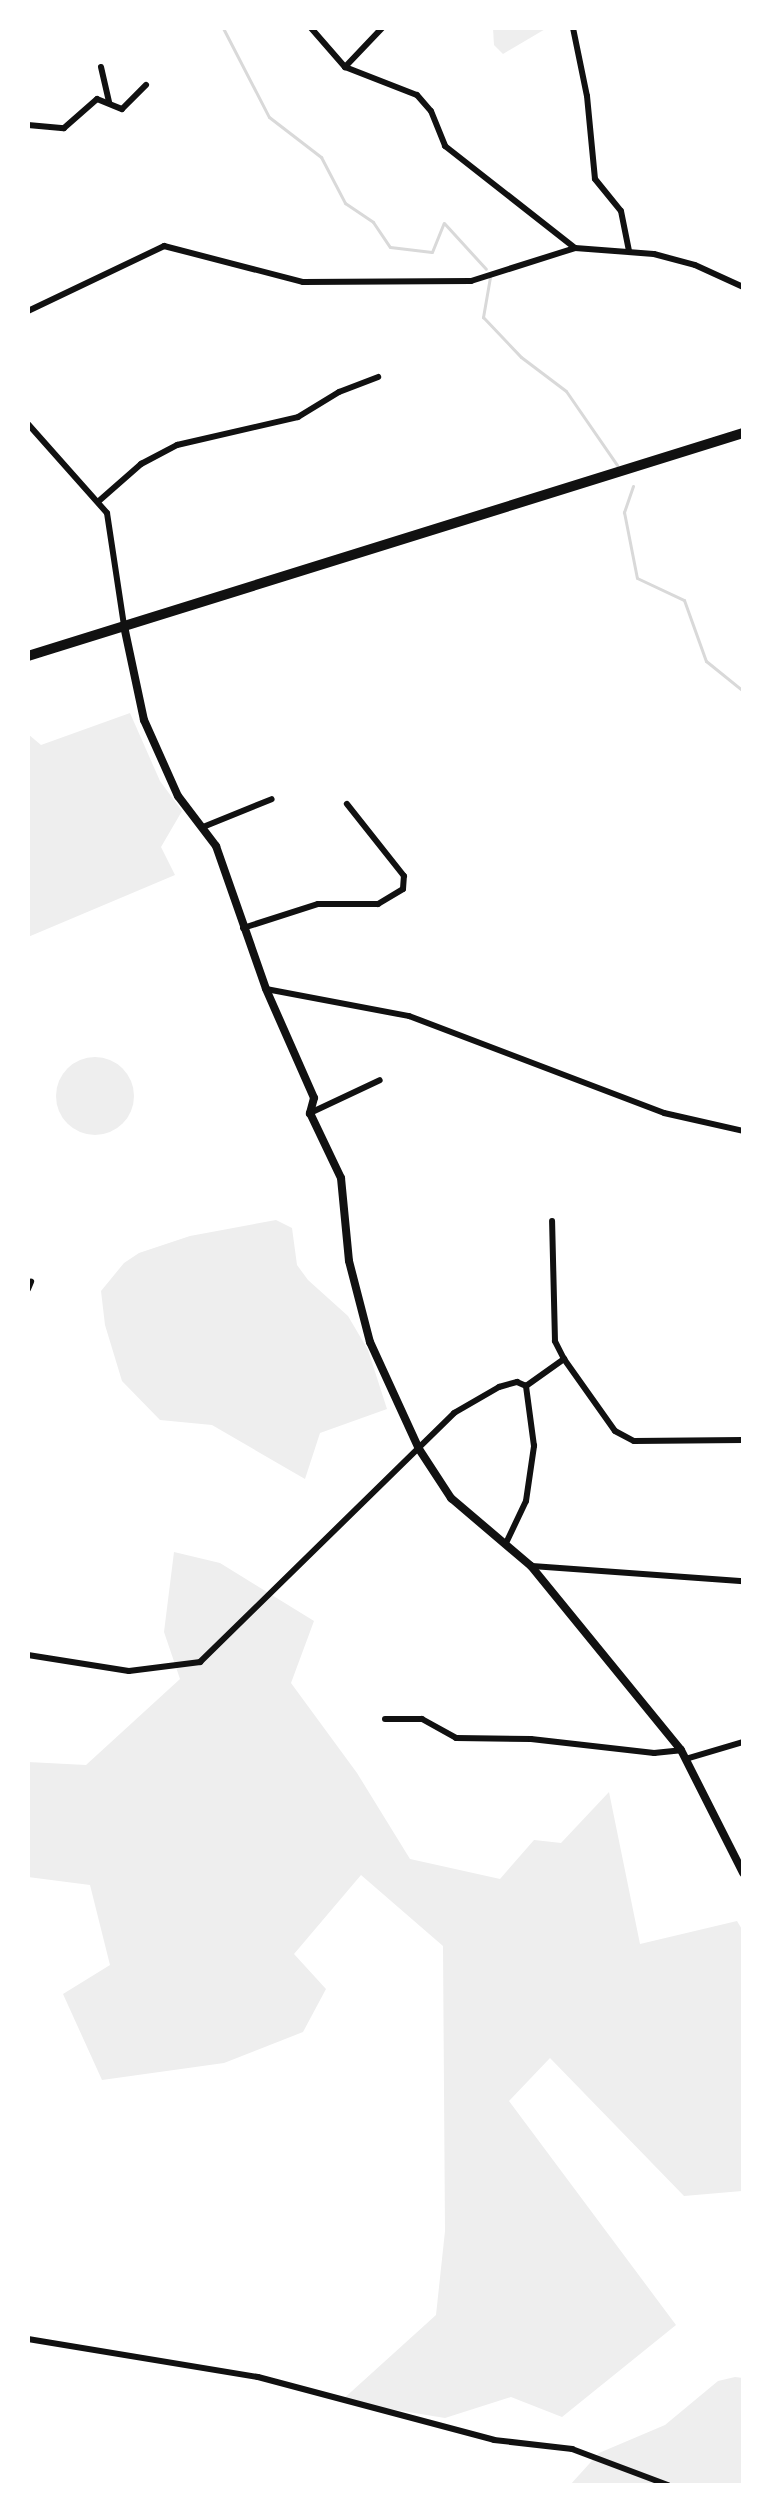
<!DOCTYPE html>
<html>
<head>
<meta charset="utf-8">
<style>
	body { margin:0 }
	#map { position:relative; width:771px; height:2513px; overflow:hidden; background:#fff; font-family:"Varela Round",sans-serif }
	div>[style] { position:absolute }
	[style*='--x'] { left:calc(var(--x)*1px); top:calc(var(--y)*1px); width:calc(var(--w)*1px); rotate:calc(var(--a)*1deg) }
	.green>* { inset:0; background:#eee }
	.round { border-radius:50% }
	.stream>* { height:3px; margin:-1.5px; padding:0 1.5px; transform-origin:1.5px; border-radius:1.5px; background:#d9d9d9 }
	.minor>* { height:6px; margin:-3px; padding:0 3px; transform-origin:3px; border-radius:3px; background:#111 }
	.secondary>* { height:8px; margin:-4px; padding:0 4px; transform-origin:4px; border-radius:4px; background:#111 }
	.trunk>* { height:10px; margin:-5px; padding:0 5px; transform-origin:5px; border-radius:5px; background:#111 }
	span { translate:-50% -50%; white-space:nowrap; text-align:center; line-height:1.15; -webkit-text-stroke:7px #fff; paint-order:stroke }
	.frame { position:absolute; inset:0; border:30px solid #fff; pointer-events:none }
</style>
</head>
<body>
<div id="map">
	<div class="green">
		<i style="clip-path:polygon(493px 28px,547px 28px,503px 54px,494px 45px)"></i>
		<i style="clip-path:polygon(130px 713px,160px 781px,182px 811px,161px 847px,175px 875px,28px 937px,28px 734px,41px 745px)"></i>
		<i class="round" style="left:56px;top:1057px;width:78px;height:78px"></i>
		<i style="clip-path:polygon(276px 1220px,292px 1228px,297px 1265px,308px 1280px,348px 1316px,368px 1350px,387px 1409px,320px 1433px,305px 1479px,212px 1425px,160px 1420px,122px 1381px,105px 1325px,101px 1291px,124px 1263px,139px 1253px,190px 1236px)"></i>
		<i style="clip-path:polygon(174px 1552px,220px 1563px,314px 1621px,291px 1683px,357px 1773px,410px 1859px,500px 1879px,534px 1840px,561px 1843px,609px 1792px,640px 1944px,737px 1921px,743px 1931px,742px 2191px,684px 2196px,550px 2058px,509px 2101px,676px 2325px,562px 2417px,511px 2397px,445px 2418px,341px 2401px,436px 2315px,445px 2231px,443px 1946px,361px 1875px,294px 1954px,326px 1989px,303px 2032px,224px 2063px,102px 2080px,63px 1994px,110px 1965px,90px 1885px,28px 1877px,28px 1762px,86px 1765px,180px 1679px,164px 1632px)"></i>
		<i style="clip-path:polygon(735px 2377px,743px 2378px,743px 2485px,570px 2485px,599px 2453px,665px 2425px,718px 2381px)"></i>
	</div>
	<div class="stream">
		<i style="--x:223;--y:28;--w:100;--a:62.7"></i>
		<i style="--x:269;--y:117;--w:66;--a:37.6"></i>
		<i style="--x:321;--y:157;--w:52;--a:62.4"></i>
		<i style="--x:345;--y:203;--w:34;--a:34"></i>
		<i style="--x:373;--y:222;--w:30;--a:56"></i>
		<i style="--x:390;--y:247;--w:42;--a:6.8"></i>
		<i style="--x:432;--y:252;--w:31;--a:-68"></i>
		<i style="--x:444;--y:223;--w:62;--a:47.6"></i>
		<i style="--x:490;--y:277;--w:41;--a:99.9"></i>
		<i style="--x:483;--y:317;--w:55;--a:46.5"></i>
		<i style="--x:521;--y:357;--w:56;--a:37.1"></i>
		<i style="--x:566;--y:391;--w:90;--a:55.4"></i>
		<i style="--x:633;--y:486;--w:28;--a:109"></i>
		<i style="--x:624;--y:512;--w:67;--a:78.9"></i>
		<i style="--x:637;--y:578;--w:52;--a:25.1"></i>
		<i style="--x:684;--y:600;--w:65;--a:70.2"></i>
		<i style="--x:706;--y:661;--w:48;--a:39"></i>
	</div>
	<div class="minor">
		<i style="--x:311;--y:28;--w:52;--a:48.9"></i>
		<i style="--x:345;--y:67;--w:77;--a:21.3"></i>
		<i style="--x:417;--y:95;--w:21;--a:49"></i>
		<i style="--x:431;--y:111;--w:38;--a:68"></i>
		<i style="--x:445;--y:146;--w:165;--a:38.1"></i>
		<i style="--x:573;--y:28;--w:69;--a:78.4"></i>
		<i style="--x:587;--y:96;--w:83;--a:84.5"></i>
		<i style="--x:595;--y:179;--w:41;--a:50.9"></i>
		<i style="--x:621;--y:211;--w:41;--a:78.7"></i>
		<i style="--x:101;--y:67;--w:37;--a:77"></i>
		<i style="--x:345;--y:67;--w:54;--a:-46.5"></i>
		<i style="--x:28;--y:125;--w:36;--a:5"></i>
		<i style="--x:64;--y:128;--w:44;--a:-41.3"></i>
		<i style="--x:97;--y:99;--w:27;--a:22"></i>
		<i style="--x:122;--y:109;--w:34;--a:-45"></i>
		<i style="--x:28;--y:311;--w:151;--a:-25.5"></i>
		<i style="--x:164;--y:246;--w:144;--a:14.5"></i>
		<i style="--x:303;--y:282;--w:168;--a:-0.3"></i>
		<i style="--x:471;--y:281;--w:109;--a:-17.6"></i>
		<i style="--x:575;--y:248;--w:79;--a:4.3"></i>
		<i style="--x:654;--y:254;--w:42;--a:15"></i>
		<i style="--x:695;--y:265;--w:53;--a:24.6"></i>
		<i style="--x:28;--y:424;--w:119;--a:48.4"></i>
		<i style="--x:107;--y:513;--w:114;--a:81.4"></i>
		<i style="--x:100;--y:500;--w:55;--a:-41.3"></i>
		<i style="--x:141;--y:464;--w:41;--a:-27.8"></i>
		<i style="--x:177;--y:445;--w:124;--a:-13"></i>
		<i style="--x:298;--y:417;--w:48;--a:-31.4"></i>
		<i style="--x:339;--y:392;--w:42;--a:-21"></i>
		<i style="--x:203;--y:827;--w:74;--a:-22.1"></i>
		<i style="--x:243;--y:928;--w:79;--a:-17.7"></i>
		<i style="--x:318;--y:904;--w:60;--a:0"></i>
		<i style="--x:378;--y:904;--w:29;--a:-31"></i>
		<i style="--x:403;--y:889;--w:13;--a:-86"></i>
		<i style="--x:404;--y:876;--w:92;--a:-128.4"></i>
		<i style="--x:266;--y:989;--w:146;--a:10.7"></i>
		<i style="--x:409;--y:1016;--w:273;--a:20.8"></i>
		<i style="--x:664;--y:1113;--w:81;--a:12.8"></i>
		<i style="--x:310;--y:1113;--w:77;--a:-25.2"></i>
		<i style="--x:28;--y:1289;--w:8;--a:-67"></i>
		<i style="--x:564;--y:1359;--w:88;--a:54.7"></i>
		<i style="--x:615;--y:1431;--w:21;--a:28"></i>
		<i style="--x:634;--y:1441;--w:109;--a:-0.5"></i>
		<i style="--x:507;--y:1541;--w:44;--a:-64.6"></i>
		<i style="--x:526;--y:1501;--w:56;--a:-81.7"></i>
		<i style="--x:534;--y:1446;--w:61;--a:-97.6"></i>
		<i style="--x:526;--y:1386;--w:47;--a:-35.4"></i>
		<i style="--x:564;--y:1359;--w:20;--a:-117"></i>
		<i style="--x:555;--y:1341;--w:120;--a:-91.4"></i>
		<i style="--x:532;--y:1566;--w:212;--a:4.1"></i>
		<i style="--x:28;--y:1655;--w:102;--a:9"></i>
		<i style="--x:129;--y:1671;--w:72;--a:-7.2"></i>
		<i style="--x:200;--y:1662;--w:356;--a:-44.4"></i>
		<i style="--x:454;--y:1413;--w:52;--a:-30"></i>
		<i style="--x:499;--y:1387;--w:19;--a:-16"></i>
		<i style="--x:517;--y:1382;--w:10;--a:24"></i>
		<i style="--x:385;--y:1719;--w:37;--a:0"></i>
		<i style="--x:422;--y:1719;--w:39;--a:29"></i>
		<i style="--x:456;--y:1738;--w:75;--a:0.8"></i>
		<i style="--x:531;--y:1739;--w:124;--a:6.5"></i>
		<i style="--x:654;--y:1753;--w:27;--a:-6"></i>
		<i style="--x:686;--y:1759;--w:59;--a:-16.6"></i>
		<i style="--x:28;--y:2339;--w:233;--a:9.4"></i>
		<i style="--x:258;--y:2377;--w:244;--a:14.9"></i>
		<i style="--x:494;--y:2440;--w:79;--a:6.6"></i>
		<i style="--x:572;--y:2449;--w:103;--a:20.6"></i>
	</div>
	<div class="secondary">
		<i style="--x:124;--y:626;--w:96;--a:78"></i>
		<i style="--x:144;--y:720;--w:83;--a:65.9"></i>
		<i style="--x:178;--y:796;--w:63;--a:52.8"></i>
		<i style="--x:216;--y:846;--w:151;--a:70.7"></i>
		<i style="--x:266;--y:989;--w:119;--a:66.2"></i>
		<i style="--x:314;--y:1098;--w:16;--a:105"></i>
		<i style="--x:310;--y:1113;--w:72;--a:64.5"></i>
		<i style="--x:341;--y:1178;--w:83;--a:84.5"></i>
		<i style="--x:349;--y:1261;--w:84;--a:75.5"></i>
		<i style="--x:370;--y:1342;--w:118;--a:65.4"></i>
		<i style="--x:419;--y:1449;--w:59;--a:56.9"></i>
		<i style="--x:451;--y:1498;--w:105;--a:40.4"></i>
		<i style="--x:531;--y:1566;--w:237;--a:50.8"></i>
		<i style="--x:681;--y:1750;--w:138;--a:63.2"></i>
	</div>
	<div class="trunk">
		<i style="--x:28;--y:656;--w:749;--a:-17.32"></i>
	</div>
	<div class="frame"></div>
</div>
</body>
</html>
